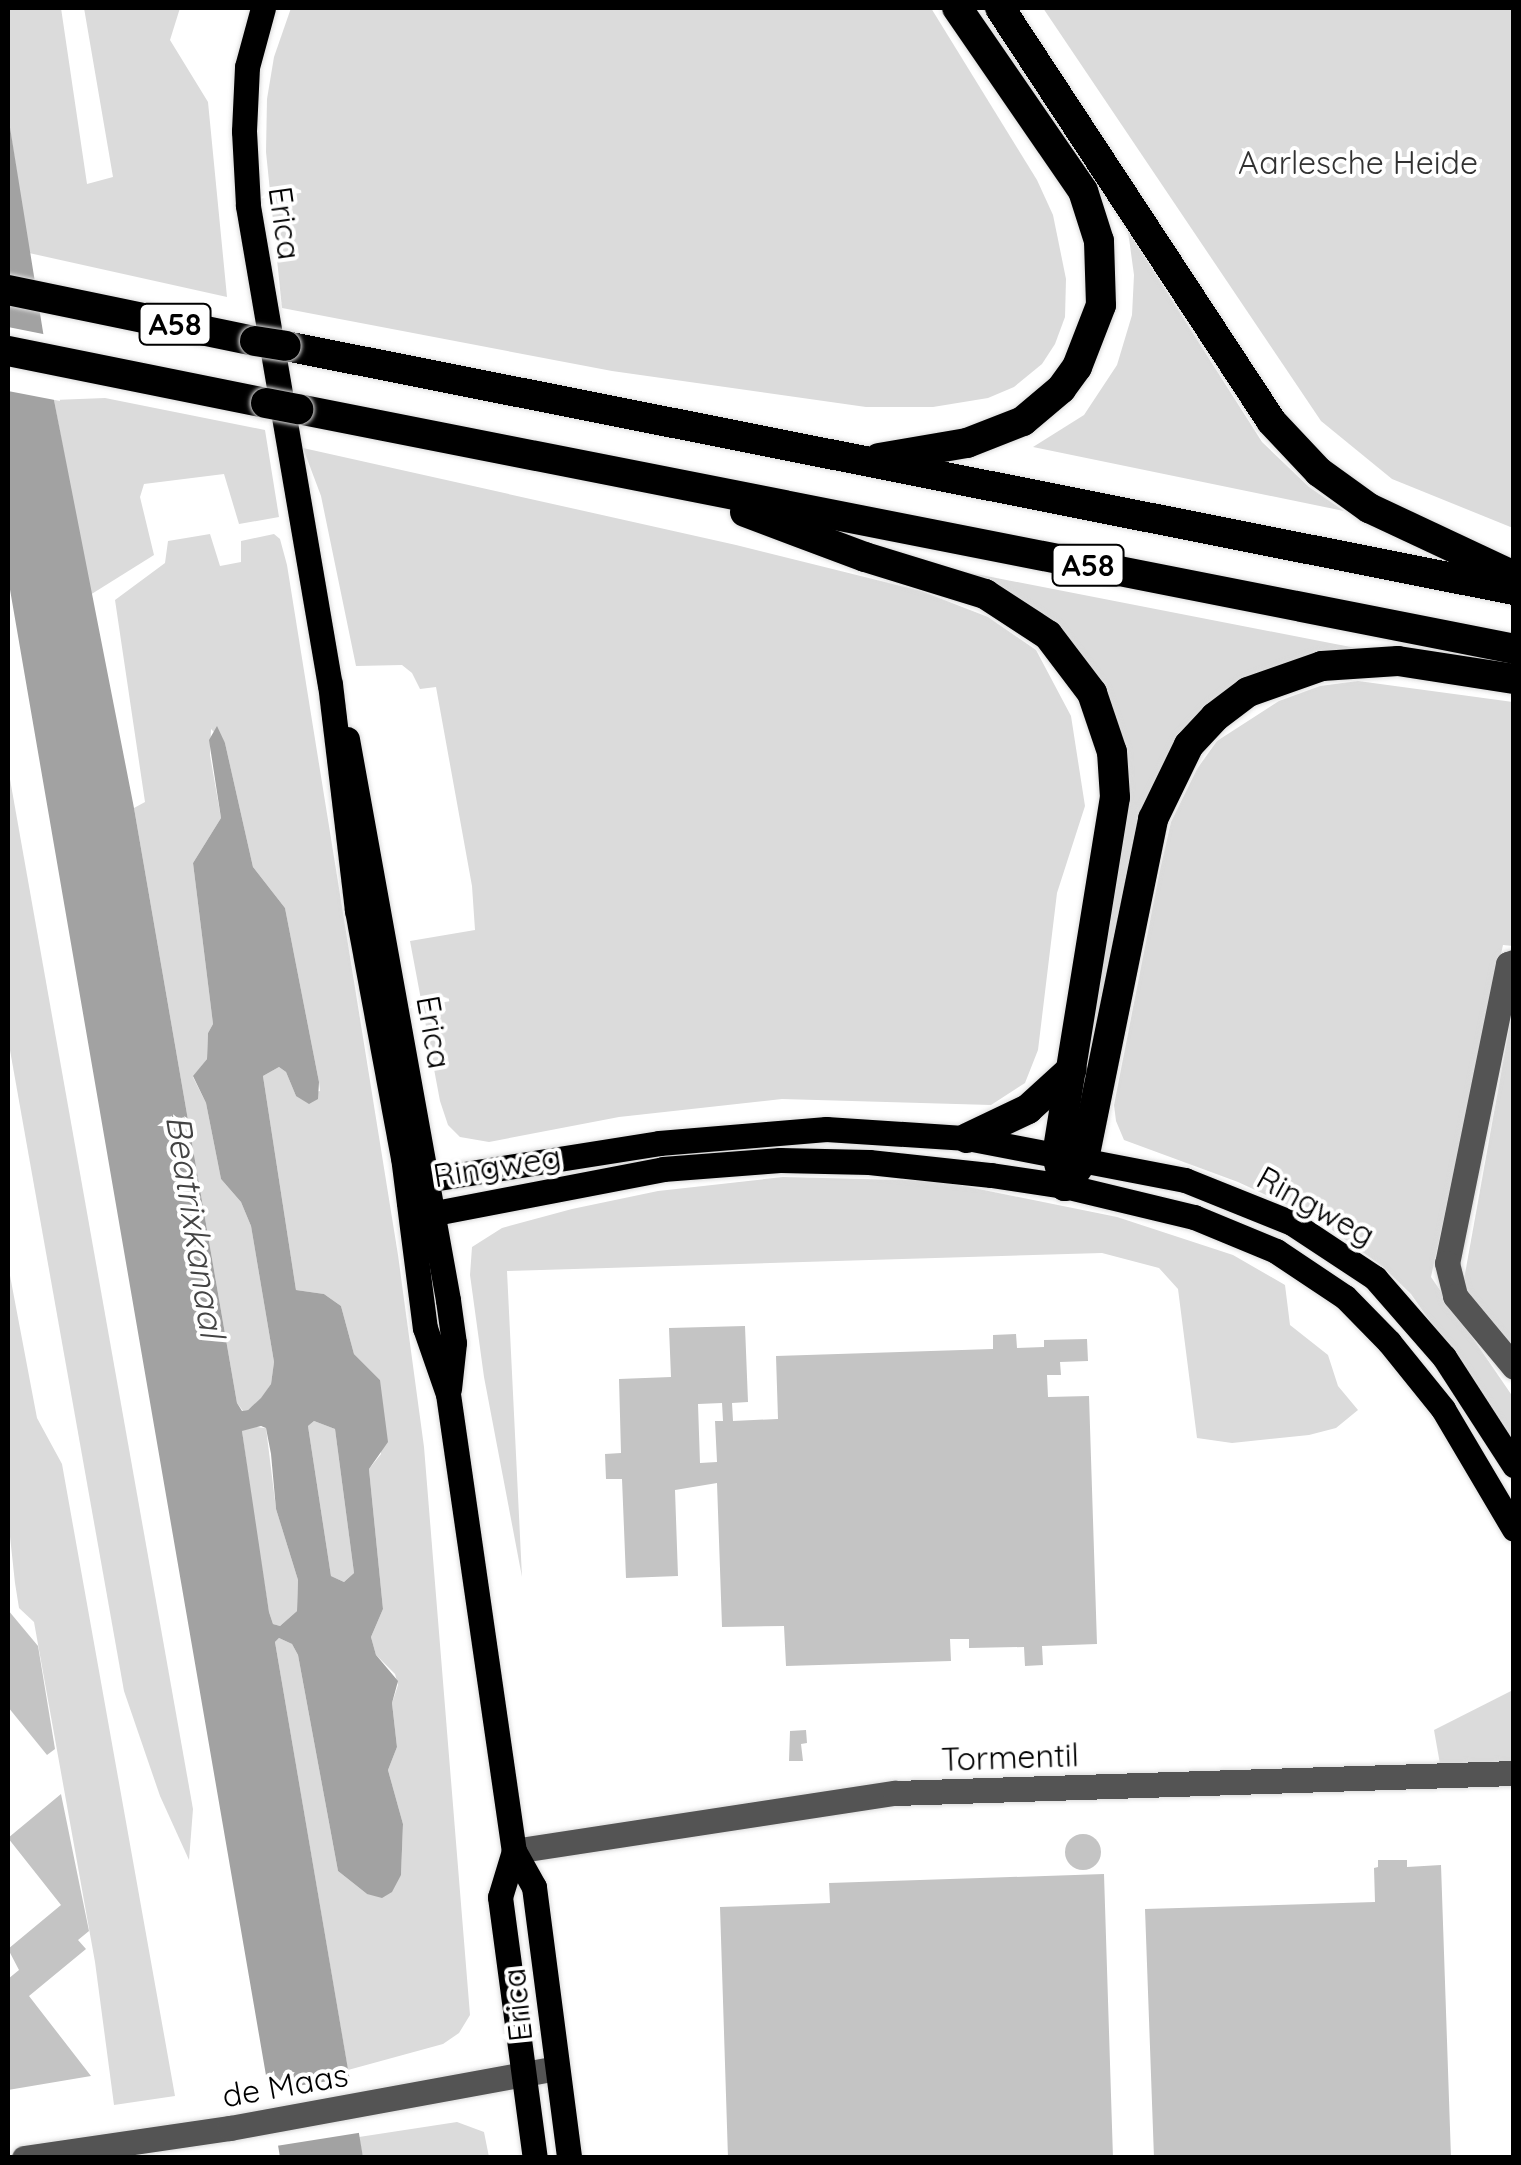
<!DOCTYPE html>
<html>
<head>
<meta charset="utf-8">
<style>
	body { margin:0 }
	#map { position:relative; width:1521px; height:2165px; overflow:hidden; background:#fff; font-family:Quicksand,sans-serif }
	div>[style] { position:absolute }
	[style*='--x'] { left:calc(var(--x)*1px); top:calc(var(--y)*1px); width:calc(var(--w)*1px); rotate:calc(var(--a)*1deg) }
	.green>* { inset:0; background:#dbdbdb }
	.water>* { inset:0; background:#a2a2a2 }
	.pier>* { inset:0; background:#fff; transform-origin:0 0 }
	.building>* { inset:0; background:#c4c4c4 }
	.round { border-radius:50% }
	.roads { filter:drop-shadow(0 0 2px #dbdbdb) drop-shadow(0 0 2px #dbdbdb) }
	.minor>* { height:25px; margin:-12.5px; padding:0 12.5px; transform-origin:12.5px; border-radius:12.5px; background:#545454 }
	.major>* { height:25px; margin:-12.5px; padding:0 12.5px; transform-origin:12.5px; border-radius:12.5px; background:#000 }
	.highway>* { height:30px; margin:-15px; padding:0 15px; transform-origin:15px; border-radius:15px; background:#000 }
	.bridges { filter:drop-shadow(0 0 2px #dbdbdb) drop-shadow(0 0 2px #dbdbdb) }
	.highway-bridge>* { height:30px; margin:-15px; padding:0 15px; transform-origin:15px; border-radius:15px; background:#000 }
	span { translate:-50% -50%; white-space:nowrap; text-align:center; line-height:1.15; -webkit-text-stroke:8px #fff; paint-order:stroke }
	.shield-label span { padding:2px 8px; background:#fff; border:2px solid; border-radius:8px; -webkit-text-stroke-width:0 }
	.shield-label { font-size:30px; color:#000; font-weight:700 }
	.park-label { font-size:32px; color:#323232 }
	.street-label { font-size:32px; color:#000 }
	.water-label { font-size:35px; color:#434343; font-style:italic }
	.frame { position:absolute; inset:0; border:10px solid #000; pointer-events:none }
</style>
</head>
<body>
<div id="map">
	<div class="green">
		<i style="clip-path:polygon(8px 8px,61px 8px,87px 184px,113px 177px,84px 8px,180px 8px,170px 40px,208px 102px,227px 297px,29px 253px,8px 115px)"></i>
		<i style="clip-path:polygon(291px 8px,931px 8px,1037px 180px,1053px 215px,1066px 279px,1065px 317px,1055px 344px,1042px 364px,1014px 387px,988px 398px,933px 407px,866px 407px,612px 371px,282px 308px,266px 152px,267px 99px,274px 57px)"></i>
		<i style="clip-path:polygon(1043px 8px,1513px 8px,1513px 528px,1392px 479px,1321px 421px)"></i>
		<i style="clip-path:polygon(1128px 231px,1262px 442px,1309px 487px,1344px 511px,1033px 447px,1084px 415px,1117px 365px,1132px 315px,1134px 275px)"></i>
		<i style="clip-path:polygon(105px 398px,265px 430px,279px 517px,239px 524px,224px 474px,144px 484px,140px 497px,154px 555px,90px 595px,54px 400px)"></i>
		<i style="clip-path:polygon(303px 448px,736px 545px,921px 591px,988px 617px,1036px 650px,1071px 716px,1085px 806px,1057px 893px,1038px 1050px,1025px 1083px,991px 1105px,782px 1099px,619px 1117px,489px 1142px,460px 1137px,448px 1125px,440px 1101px,410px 941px,475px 930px,472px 886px,436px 687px,420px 689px,412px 673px,402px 665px,356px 666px,321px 496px)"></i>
		<i style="clip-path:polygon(210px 534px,220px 566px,241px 562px,241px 541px,274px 534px,280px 539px,287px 565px,398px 1255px,424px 1447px,470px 2015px,459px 2033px,443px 2044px,348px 2070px,275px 1642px,279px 1638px,292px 1644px,298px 1655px,338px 1871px,367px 1894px,401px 1875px,403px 1824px,388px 1770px,397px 1747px,392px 1703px,398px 1685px,395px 1674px,376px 1655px,371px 1637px,383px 1609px,369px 1469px,381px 1454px,380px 1380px,354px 1354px,341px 1306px,324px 1294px,296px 1290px,263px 1076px,279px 1067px,286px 1072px,296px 1096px,320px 1091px,319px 1082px,285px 908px,253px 867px,225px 743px,211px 729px,210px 755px,221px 818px,193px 863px,213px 1024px,208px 1033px,207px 1059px,193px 1077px,206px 1103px,221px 1179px,241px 1202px,251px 1226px,274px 1362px,271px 1384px,262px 1398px,248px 1410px,243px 1411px,237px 1403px,134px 808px,145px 802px,115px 600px,165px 563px,168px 541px)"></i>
		<i style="clip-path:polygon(955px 570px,1366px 650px,1192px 734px,1100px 1055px,1089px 1053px,1127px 807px,1109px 709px)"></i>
		<i style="clip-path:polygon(1358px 681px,1513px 702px,1513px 946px,1503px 945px,1431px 1277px,1513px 1397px,1513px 1455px,1455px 1357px,1411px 1294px,1382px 1266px,1314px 1217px,1238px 1182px,1124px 1140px,1116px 1121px,1114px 1105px,1160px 870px,1171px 822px,1197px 769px,1217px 741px,1279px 701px,1320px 686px)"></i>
		<i style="clip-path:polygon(8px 768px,193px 1809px,189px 1860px,160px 1796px,124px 1691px,8px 1039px)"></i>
		<i style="clip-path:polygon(1513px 1007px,1513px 1359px,1470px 1305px,1463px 1285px)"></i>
		<i style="clip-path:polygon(783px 1177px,939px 1181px,1117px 1217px,1233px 1255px,1285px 1285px,1290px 1325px,1328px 1355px,1338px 1386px,1358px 1410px,1336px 1428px,1309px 1435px,1232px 1443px,1197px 1438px,1178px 1289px,1159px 1268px,1102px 1253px,507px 1271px,522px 1577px,484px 1377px,470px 1275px,472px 1247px,502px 1228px,572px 1209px,658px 1191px)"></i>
		<i style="clip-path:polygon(8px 1265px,37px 1418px,62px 1464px,175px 2096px,114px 2105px,95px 1962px,34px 1622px,19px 1608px,15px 1583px,8px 1518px)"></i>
		<i style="clip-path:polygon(314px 1421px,335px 1429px,354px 1573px,344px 1582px,331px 1576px,308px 1426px)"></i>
		<i style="clip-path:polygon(248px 1426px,266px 1428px,276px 1509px,298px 1580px,297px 1611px,280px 1626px,273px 1624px,269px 1612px,256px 1532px,242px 1431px)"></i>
		<i style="clip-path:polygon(1513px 1690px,1513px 1761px,1440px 1764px,1434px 1730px)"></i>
		<i style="clip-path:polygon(457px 2122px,484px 2132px,489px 2157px,363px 2157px,359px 2137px)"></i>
	</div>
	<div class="water">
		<i style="clip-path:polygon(evenodd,8px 115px,54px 400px,134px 808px,237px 1403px,242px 1411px,248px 1410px,261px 1398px,271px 1384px,274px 1362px,251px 1226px,241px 1202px,221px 1179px,206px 1103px,193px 1076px,207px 1059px,208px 1033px,213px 1024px,193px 863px,221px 818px,209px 740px,217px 726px,225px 743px,253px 867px,285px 908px,319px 1082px,318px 1099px,309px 1104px,296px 1096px,286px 1072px,279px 1067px,263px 1076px,296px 1290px,324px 1294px,341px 1306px,354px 1354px,380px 1380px,388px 1442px,369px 1469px,383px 1609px,371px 1637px,376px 1655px,398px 1681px,392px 1703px,397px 1747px,388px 1770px,403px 1824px,401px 1875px,392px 1892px,382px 1898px,367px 1894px,338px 1871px,298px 1655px,292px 1644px,279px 1638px,275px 1642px,363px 2157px,280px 2157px,268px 2087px,8px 578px,8px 115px,314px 1421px,335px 1429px,354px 1573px,344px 1582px,331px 1576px,308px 1426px,314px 1421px,8px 115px,261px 1426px,266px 1428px,271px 1454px,276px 1509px,298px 1580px,297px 1611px,280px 1626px,273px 1624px,269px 1612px,242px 1431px,261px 1426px)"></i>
	</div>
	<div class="pier">
		<i style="clip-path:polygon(8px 327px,48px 335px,60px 401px,8px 391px)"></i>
		<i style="left:354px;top:2077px;width:56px;height:91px;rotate:81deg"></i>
	</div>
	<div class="building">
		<i style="clip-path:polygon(evenodd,745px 1326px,748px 1402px,732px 1403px,733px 1421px,778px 1419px,776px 1356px,993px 1349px,993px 1335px,1016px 1334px,1017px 1348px,1044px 1347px,1044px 1340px,1087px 1339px,1088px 1361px,1060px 1362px,1061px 1375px,1047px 1375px,1048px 1397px,1089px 1396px,1097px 1644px,1042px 1646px,1043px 1665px,1025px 1666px,1024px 1647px,969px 1648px,969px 1639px,950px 1639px,951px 1661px,786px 1666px,784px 1626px,722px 1627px,717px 1483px,675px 1490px,678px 1576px,626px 1578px,622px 1479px,606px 1479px,605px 1454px,621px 1453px,619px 1379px,671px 1377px,669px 1328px,745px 1326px,722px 1403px,723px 1421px,715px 1421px,717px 1462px,700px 1463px,698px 1404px,722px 1403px)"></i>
		<i style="clip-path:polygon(8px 1610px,38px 1646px,55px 1749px,47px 1755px,8px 1707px)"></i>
		<i style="clip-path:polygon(806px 1730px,807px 1743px,801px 1744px,803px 1761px,789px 1761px,790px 1731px)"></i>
		<i style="clip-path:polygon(61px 1794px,89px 1931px,78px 1940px,86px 1949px,29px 1996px,91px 2076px,8px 2090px,8px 1979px,19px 1970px,8px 1949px,61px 1905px,8px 1838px)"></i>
		<i class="round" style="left:1065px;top:1834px;width:36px;height:36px"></i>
		<i style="clip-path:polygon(1378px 1860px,1407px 1860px,1407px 1867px,1441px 1865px,1451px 2158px,1154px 2158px,1145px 1909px,1375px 1902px,1374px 1868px,1378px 1867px)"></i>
		<i style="clip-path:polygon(1104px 1874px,1113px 2158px,728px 2158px,720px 1907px,830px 1903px,829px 1883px)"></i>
	</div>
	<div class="roads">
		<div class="minor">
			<i style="--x:1514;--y:962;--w:6;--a:162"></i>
			<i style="--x:1508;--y:964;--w:305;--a:101.5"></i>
			<i style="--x:1447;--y:1263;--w:34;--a:76"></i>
			<i style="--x:1455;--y:1296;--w:92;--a:50.3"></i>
			<i style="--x:514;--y:1851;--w:385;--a:-8.7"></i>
			<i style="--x:895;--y:1793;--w:619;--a:-1.85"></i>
			<i style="--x:24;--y:2158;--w:208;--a:-8.3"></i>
			<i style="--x:230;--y:2128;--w:331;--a:-10.4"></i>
		</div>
		<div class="major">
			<i style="--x:263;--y:8;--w:61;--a:105.2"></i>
			<i style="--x:247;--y:67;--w:64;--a:92.7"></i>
			<i style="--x:244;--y:131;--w:75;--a:86.9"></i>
			<i style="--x:248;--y:206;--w:485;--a:80.3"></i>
			<i style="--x:330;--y:684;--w:228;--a:83.2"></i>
			<i style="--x:357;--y:910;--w:251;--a:79.5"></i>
			<i style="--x:403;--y:1157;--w:172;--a:82.7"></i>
			<i style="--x:425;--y:1328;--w:70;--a:70.8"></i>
			<i style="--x:448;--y:1394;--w:462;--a:81.8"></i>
			<i style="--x:514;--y:1851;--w:41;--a:60.9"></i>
			<i style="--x:534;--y:1887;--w:273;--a:82.6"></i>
			<i style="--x:347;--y:739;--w:570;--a:79.79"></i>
			<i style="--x:448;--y:1300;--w:43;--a:82.1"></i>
			<i style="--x:454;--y:1343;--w:46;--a:96.2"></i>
			<i style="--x:409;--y:1202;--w:24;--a:30"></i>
			<i style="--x:430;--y:1214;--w:237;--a:-10.9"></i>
			<i style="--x:663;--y:1169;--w:117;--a:-4.4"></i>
			<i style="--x:780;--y:1160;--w:89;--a:1.3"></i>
			<i style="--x:869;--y:1162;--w:123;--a:6.1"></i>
			<i style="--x:991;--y:1175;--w:75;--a:8.5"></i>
			<i style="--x:1065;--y:1186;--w:133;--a:13.5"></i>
			<i style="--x:1194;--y:1217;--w:89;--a:22.5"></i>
			<i style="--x:1276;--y:1251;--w:83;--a:33.7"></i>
			<i style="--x:1345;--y:1297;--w:63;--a:45.6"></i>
			<i style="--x:1389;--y:1342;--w:86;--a:51.1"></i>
			<i style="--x:1443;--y:1409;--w:139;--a:59.4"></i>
			<i style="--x:409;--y:1202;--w:28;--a:-52"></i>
			<i style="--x:426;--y:1180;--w:236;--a:-9"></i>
			<i style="--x:659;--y:1143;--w:168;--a:-4.8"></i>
			<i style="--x:826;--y:1129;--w:141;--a:3.7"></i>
			<i style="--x:967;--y:1138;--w:222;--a:10.9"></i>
			<i style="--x:1185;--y:1180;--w:115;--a:21.9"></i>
			<i style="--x:1292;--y:1223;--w:100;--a:33.5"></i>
			<i style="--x:1375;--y:1278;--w:105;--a:48.9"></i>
			<i style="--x:1444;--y:1357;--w:129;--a:57.1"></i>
			<i style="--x:514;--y:1851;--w:48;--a:106.9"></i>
			<i style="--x:500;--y:1897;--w:263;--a:82.4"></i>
		</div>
		<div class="highway">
			<i style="--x:1000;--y:8;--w:494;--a:56.7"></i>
			<i style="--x:1271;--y:421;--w:70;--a:46.7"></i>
			<i style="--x:1319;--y:472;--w:62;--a:35.8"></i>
			<i style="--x:1369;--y:508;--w:160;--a:25.1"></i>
			<i style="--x:8;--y:290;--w:252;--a:11.7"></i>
			<i style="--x:286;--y:346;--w:1252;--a:11.24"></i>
			<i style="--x:8;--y:351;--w:263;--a:11.4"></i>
			<i style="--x:298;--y:409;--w:1239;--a:11.16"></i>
			<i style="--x:879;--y:458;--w:89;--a:-9.7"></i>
			<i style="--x:967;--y:443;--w:60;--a:-21.4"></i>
			<i style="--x:1023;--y:421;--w:50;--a:-40.1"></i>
			<i style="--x:1061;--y:389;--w:27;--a:-54"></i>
			<i style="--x:1077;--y:367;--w:66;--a:-68.8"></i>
			<i style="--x:1101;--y:305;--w:64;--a:-91.8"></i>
			<i style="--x:1099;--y:241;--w:52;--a:-107.7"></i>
			<i style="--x:1083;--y:191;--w:222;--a:-124.5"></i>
			<i style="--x:745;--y:512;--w:128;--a:20.6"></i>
			<i style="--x:865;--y:557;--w:126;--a:17.1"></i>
			<i style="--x:985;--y:594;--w:75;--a:33.1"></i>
			<i style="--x:1048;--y:635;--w:73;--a:52.8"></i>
			<i style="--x:1092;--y:693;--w:62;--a:71.3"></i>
			<i style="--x:1112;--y:752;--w:45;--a:86.2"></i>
			<i style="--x:1115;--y:797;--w:363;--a:99.2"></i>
			<i style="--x:1057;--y:1155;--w:32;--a:76"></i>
			<i style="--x:967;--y:1138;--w:68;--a:-25.4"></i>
			<i style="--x:1028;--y:1109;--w:59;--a:-42.3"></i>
			<i style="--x:1065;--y:1186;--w:33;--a:-55"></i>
			<i style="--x:1084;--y:1159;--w:347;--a:-78.5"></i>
			<i style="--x:1153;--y:819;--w:82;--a:-64.1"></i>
			<i style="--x:1189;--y:745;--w:38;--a:-47"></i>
			<i style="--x:1215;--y:717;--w:41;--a:-37.1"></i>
			<i style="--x:1248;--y:692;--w:78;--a:-19.4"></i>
			<i style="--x:1322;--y:666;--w:76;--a:-3.8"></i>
			<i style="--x:1398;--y:661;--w:117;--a:8.8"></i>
		</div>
	</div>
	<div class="bridges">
		<div class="highway-bridge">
			<i style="--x:255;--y:341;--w:31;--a:9"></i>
			<i style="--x:266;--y:403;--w:33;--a:11"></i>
		</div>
	</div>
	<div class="shield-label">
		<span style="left:175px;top:324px">A58</span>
		<span style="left:1088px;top:565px">A58</span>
	</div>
	<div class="park-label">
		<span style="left:1358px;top:162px">Aarlesche Heide</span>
	</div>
	<div class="street-label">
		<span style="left:285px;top:223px;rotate:82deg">Erica</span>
		<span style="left:434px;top:1032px;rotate:80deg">Erica</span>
		<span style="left:497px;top:1166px;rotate:-9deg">Ringweg</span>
		<span style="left:1316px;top:1206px;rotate:29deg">Ringweg</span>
		<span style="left:1010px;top:1757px;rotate:-2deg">Tormentil</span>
		<span style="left:517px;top:2005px;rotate:-96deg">Erica</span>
		<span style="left:285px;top:2085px;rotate:-10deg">de Maas</span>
	</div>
	<div class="water-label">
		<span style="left:196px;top:1226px;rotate:81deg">Beatrixkanaal</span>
	</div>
	<div class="frame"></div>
</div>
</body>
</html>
